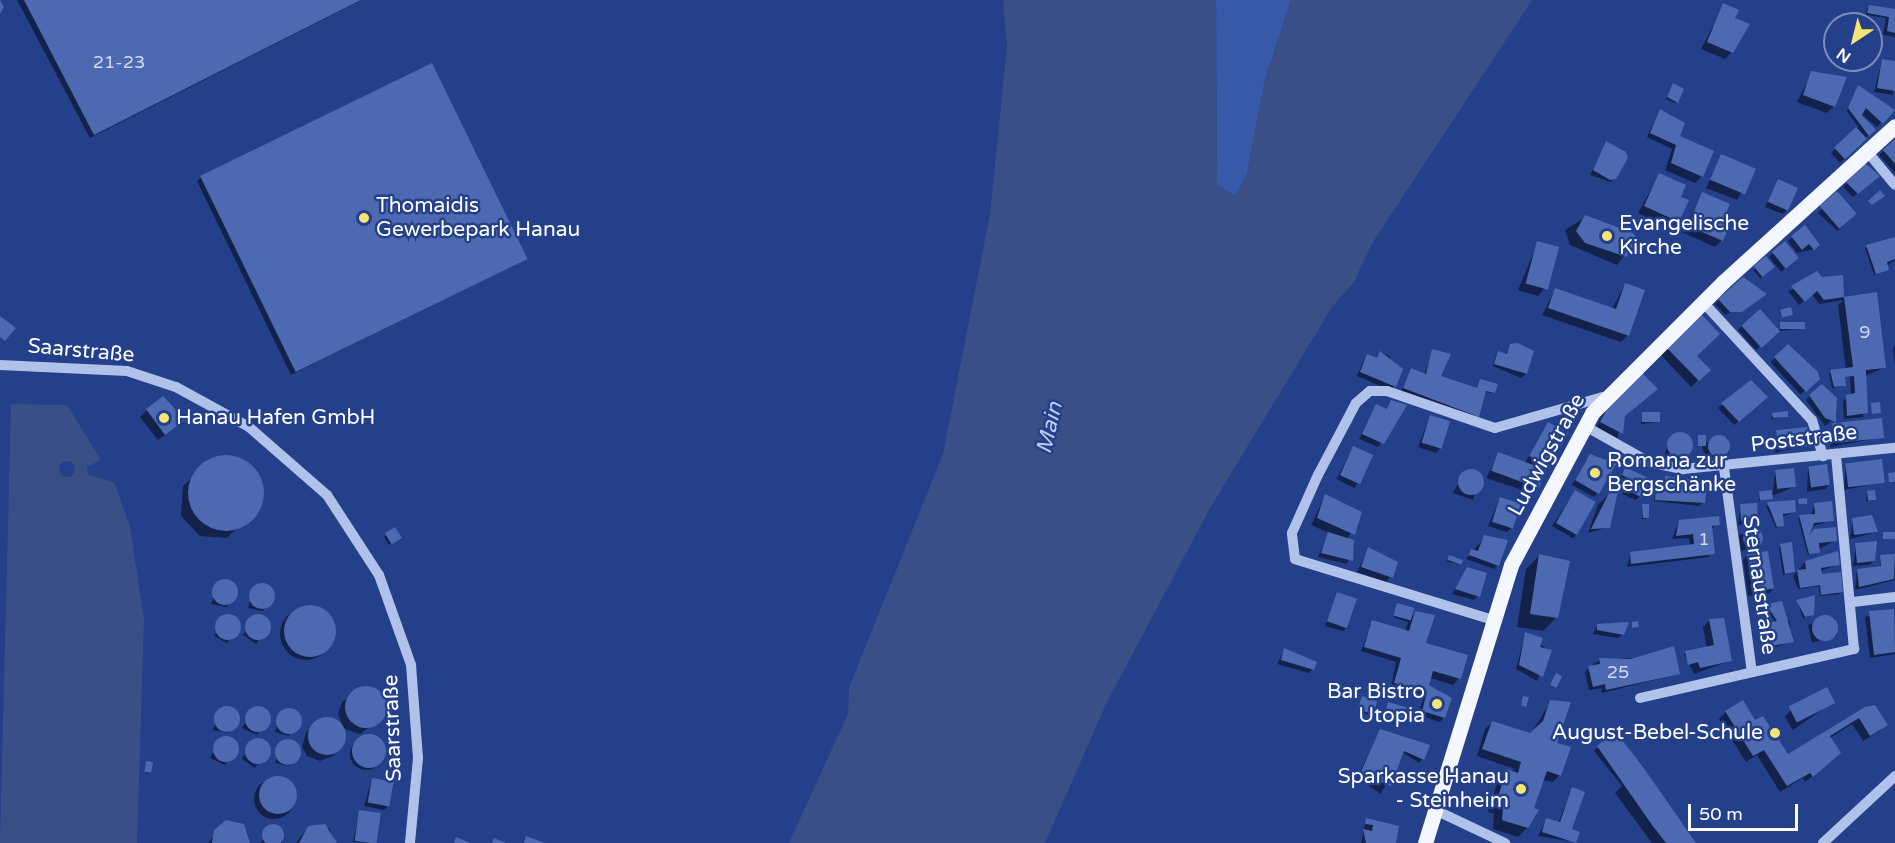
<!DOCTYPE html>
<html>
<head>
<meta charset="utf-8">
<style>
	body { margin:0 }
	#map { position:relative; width:1895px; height:843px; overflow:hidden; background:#24408b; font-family:"Varela Round",sans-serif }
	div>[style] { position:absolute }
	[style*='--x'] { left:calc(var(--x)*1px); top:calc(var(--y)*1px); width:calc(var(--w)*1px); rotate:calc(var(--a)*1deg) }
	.green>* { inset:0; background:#3859a8 }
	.water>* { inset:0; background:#3a4f86 }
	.pier>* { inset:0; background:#24408b }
	.round { border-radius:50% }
	.shadow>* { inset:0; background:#0007; transform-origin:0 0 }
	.building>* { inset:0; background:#4c69b2; transform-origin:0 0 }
	.minor>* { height:10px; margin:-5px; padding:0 5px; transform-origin:5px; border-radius:5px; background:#b1c2ea }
	.major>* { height:15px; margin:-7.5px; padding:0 7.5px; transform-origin:7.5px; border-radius:7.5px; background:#f5f7fe }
	.dots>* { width:16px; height:16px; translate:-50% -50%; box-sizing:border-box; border:3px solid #24408b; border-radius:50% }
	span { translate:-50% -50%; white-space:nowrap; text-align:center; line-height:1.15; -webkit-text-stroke:5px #24408b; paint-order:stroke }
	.number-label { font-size:18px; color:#d2daec }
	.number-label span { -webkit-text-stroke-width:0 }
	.poi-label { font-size:21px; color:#fff }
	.left { translate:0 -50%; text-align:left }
	.right { translate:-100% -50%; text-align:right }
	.street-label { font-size:21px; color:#fff }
	.water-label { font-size:22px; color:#bdcdf1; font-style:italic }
	.north { position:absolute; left:1823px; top:12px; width:60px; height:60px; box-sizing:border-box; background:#24408b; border:2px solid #7c8cb9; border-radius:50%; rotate:215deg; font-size:16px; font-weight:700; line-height:24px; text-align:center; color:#fff }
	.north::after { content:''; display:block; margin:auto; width:21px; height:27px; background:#f5e575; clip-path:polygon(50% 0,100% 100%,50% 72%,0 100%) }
	.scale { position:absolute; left:1688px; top:804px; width:110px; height:27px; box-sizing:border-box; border:3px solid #fff; border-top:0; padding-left:8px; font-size:18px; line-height:21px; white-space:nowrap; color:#fff; -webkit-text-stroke:4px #24408b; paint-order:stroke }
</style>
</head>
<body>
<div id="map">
	<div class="green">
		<i style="clip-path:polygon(1216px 0,1291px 0,1265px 80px,1247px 174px,1235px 196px,1217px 185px)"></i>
	</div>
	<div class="water">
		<i style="clip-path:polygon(1003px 0,1216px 0,1217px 185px,1235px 196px,1247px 174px,1265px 80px,1291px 0,1532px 0,1371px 245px,1354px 282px,1332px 307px,1210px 508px,1106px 704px,1045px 843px,789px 843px,848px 714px,849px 688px,943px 454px,990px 214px,1007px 47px)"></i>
		<i style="clip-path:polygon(11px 404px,67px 405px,101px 460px,87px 467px,88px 475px,114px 482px,130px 527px,144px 619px,137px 843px,0 843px)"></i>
	</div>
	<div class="pier">
		<i class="round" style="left:59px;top:461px;width:16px;height:16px"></i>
	</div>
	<div class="shadow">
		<i style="clip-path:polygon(17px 0,362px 0,90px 138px)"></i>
		<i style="clip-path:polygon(1867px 8px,1895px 11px,1895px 37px,1883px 35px,1886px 18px,1866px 15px)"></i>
		<i style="clip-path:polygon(1719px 15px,1732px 52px,1725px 59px,1701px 49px)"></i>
		<i style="clip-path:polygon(1882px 61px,1895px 63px,1893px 95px,1874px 92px)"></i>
		<i style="clip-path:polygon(1812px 73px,1834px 106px,1827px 113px,1797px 102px)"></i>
		<i style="clip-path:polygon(1672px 87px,1676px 102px,1675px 103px,1666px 99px)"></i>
		<i style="clip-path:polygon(1859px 87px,1893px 110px,1877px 127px,1863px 115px,1874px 130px,1840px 163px,1831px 153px,1858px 127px,1847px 111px)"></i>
		<i style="clip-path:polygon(1660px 110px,1672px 115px,1675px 143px,1702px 176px,1695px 183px,1665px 170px,1672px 149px,1647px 137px)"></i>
		<i style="clip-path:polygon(1895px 141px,1895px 173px,1879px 155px)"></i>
		<i style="clip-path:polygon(1606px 143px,1615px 178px,1611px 182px,1590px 175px)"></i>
		<i style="clip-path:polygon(1721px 156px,1754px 170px,1737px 200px,1706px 188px)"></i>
		<i style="clip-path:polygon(1865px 165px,1873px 181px,1853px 197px,1843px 187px)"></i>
		<i style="clip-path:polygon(1659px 175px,1679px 198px,1678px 221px,1671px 228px,1638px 213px)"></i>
		<i style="clip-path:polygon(201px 177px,526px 259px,291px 375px,197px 181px)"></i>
		<i style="clip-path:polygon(1778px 181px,1787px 210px,1783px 214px,1765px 207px)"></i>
		<i style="clip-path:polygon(1837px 193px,1855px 214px,1838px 231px,1818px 213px)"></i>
		<i style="clip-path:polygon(1703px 194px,1723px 217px,1722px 240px,1715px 247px,1682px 232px)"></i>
		<i style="clip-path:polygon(1586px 217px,1636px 241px,1617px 265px,1570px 245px,1565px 230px)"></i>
		<i style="clip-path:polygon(1805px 227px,1814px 249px,1797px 253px,1788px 241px)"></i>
		<i style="clip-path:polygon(1895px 239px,1895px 260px,1874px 275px,1865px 248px)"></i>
		<i style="clip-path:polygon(1538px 242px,1544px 289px,1538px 296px,1518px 290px)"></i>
		<i style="clip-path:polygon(1773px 253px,1793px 262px,1781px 272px,1769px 257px)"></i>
		<i style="left:1766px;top:259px;width:11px;height:17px;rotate:49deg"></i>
		<i style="clip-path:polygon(1743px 279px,1756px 294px,1761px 289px,1765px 294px,1725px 315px,1715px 304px)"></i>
		<i style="clip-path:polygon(1822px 279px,1842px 283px,1843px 298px,1876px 294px,1884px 368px,1865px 376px,1863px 417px,1844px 419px,1843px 401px,1851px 396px,1850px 378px,1846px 373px,1844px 386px,1832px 388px,1829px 373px,1846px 370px,1838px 305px,1843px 300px,1819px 304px,1812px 294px,1799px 305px,1788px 291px)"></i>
		<i style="clip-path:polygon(1625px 284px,1628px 335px,1621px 342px,1542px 315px,1555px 290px,1612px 309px)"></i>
		<i style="clip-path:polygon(1701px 316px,1695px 356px,1709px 370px,1691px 387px,1661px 355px)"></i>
		<i style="clip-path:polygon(1781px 324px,1804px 328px,1779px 331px)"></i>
		<i style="clip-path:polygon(1742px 326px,1777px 330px,1756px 350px,1738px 330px)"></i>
		<i style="clip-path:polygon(1511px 345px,1526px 374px,1521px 378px,1493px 366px,1496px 355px,1505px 355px)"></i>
		<i style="left:1788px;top:346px;width:44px;height:24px;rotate:47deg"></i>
		<i style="clip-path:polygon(1895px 346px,1895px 366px,1893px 348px)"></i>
		<i style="clip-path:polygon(1433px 350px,1439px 377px,1477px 389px,1480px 380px,1494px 393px,1484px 392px,1471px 423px,1400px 393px,1411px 370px,1424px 375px)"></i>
		<i style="clip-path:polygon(1380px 352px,1390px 356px,1394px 386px,1390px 390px,1357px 376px,1364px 360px,1377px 359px)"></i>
		<i style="clip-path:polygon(1751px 382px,1762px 402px,1734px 425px,1718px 408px)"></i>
		<i style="clip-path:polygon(1810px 396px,1835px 399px,1837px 416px,1825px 426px,1806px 400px)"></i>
		<i style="clip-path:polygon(1376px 406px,1386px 411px,1405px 406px,1378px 447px,1359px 439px)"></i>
		<i style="clip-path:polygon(1605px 408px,1624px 416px,1617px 438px,1597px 427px)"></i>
		<i style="clip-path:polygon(147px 410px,176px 427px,158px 440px,140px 417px)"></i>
		<i style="clip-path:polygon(1643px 414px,1659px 422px,1641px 424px)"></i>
		<i style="clip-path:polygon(1773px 414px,1787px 417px,1771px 419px)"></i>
		<i style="clip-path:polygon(1430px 416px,1440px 448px,1436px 453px,1418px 447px)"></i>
		<i style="clip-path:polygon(1833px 426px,1883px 437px,1830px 447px)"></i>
		<i style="clip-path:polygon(1544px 429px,1548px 466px,1531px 493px,1486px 478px,1499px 454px,1525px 463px)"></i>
		<i style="clip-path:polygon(1777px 432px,1807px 445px,1775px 453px)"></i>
		<i style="clip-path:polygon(1670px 435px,1689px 435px,1685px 460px,1664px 458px)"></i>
		<i style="clip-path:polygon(1698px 436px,1705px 443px,1728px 438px,1729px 453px,1707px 460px)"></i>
		<i style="left:1353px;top:447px;width:20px;height:36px;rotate:27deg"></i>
		<i style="clip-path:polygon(216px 458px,241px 460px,260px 481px,259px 507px,227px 538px,200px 536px,181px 516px,183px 486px)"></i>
		<i style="clip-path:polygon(1586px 460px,1598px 493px,1594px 497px,1572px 485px)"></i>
		<i style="clip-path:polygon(1846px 465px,1883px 482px,1844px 490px)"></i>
		<i style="clip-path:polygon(1625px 468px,1640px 496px,1636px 500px,1622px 494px,1629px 481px,1621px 477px)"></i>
		<i style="clip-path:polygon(1808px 468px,1829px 485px,1825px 489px,1807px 492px)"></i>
		<i style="clip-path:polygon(1466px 469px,1480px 473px,1473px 500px,1453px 493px)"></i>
		<i style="clip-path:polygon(1775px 472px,1794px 487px,1759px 501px,1760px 494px,1773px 492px)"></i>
		<i style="clip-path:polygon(1666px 478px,1704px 502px,1699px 506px,1654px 501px,1655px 490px)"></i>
		<i style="clip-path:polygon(1612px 491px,1609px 527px,1588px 533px,1598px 505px)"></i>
		<i style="clip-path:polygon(1867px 493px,1875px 499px,1873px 501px,1866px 501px)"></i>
		<i style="clip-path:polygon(1325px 496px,1361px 512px,1346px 542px,1354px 545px,1347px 564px,1318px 557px,1329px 533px,1311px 525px)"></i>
		<i style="clip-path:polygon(1500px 498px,1511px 528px,1507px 532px,1488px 526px)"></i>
		<i style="clip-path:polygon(1793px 501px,1794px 512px,1782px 517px,1783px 525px,1776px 528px,1766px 506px)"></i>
		<i style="clip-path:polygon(1568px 502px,1577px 534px,1573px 538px,1552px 526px)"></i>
		<i style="clip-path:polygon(1815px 504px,1833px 520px,1813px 526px,1804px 541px,1798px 518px,1811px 515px)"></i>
		<i style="clip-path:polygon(1741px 505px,1757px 520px,1752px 524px,1738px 525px)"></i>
		<i style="clip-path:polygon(1643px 506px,1647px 517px,1646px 519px,1642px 519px)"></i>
		<i style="clip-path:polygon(1853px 519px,1877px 532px,1850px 539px)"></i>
		<i style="clip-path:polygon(1679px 521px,1718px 524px,1711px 529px,1709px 557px,1627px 567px,1631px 553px,1690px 546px,1689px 538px,1672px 539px)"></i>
		<i style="clip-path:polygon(395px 529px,399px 540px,389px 545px,384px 537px)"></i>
		<i style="clip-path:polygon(1759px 529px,1761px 545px,1741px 551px,1739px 535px)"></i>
		<i style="clip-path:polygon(1818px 531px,1836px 540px,1808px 555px,1804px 541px)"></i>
		<i style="clip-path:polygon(1485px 537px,1498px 565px,1494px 569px,1466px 559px)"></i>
		<i style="clip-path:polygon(1791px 544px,1793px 573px,1783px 575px,1779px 547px)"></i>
		<i style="clip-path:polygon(1856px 544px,1874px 561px,1869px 565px,1853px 566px)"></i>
		<i style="clip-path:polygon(1368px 549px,1397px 563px,1387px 582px,1357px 572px)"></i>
		<i style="clip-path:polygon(1837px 552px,1838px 565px,1820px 571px,1840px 594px,1820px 596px,1819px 586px,1798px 589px,1793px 576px,1805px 562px)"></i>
		<i style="clip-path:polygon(1895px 555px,1895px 580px,1855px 590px,1857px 570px,1880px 568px,1881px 557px)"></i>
		<i style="clip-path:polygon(1539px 556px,1557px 617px,1543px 631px,1517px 627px,1526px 569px)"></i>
		<i style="clip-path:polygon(1747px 556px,1773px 589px,1769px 593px,1748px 596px,1743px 560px)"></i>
		<i style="clip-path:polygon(1448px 558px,1460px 564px,1447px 562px)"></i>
		<i style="clip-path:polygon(1467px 569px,1478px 596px,1474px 600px,1452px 594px)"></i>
		<i style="clip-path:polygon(219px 583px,234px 585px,236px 593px,227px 607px,211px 604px)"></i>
		<i style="clip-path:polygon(255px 587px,270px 589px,273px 597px,263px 611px,248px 608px)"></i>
		<i style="clip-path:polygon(1337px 594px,1348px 627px,1343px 631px,1325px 626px)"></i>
		<i style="clip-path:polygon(1797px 601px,1813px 615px,1803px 618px)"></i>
		<i style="clip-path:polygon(1781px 603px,1784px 618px,1775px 622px,1765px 607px)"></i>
		<i style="clip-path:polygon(1398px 605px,1409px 619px,1416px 612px,1424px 644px,1459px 678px,1453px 685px,1430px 678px,1427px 687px,1439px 690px,1444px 717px,1440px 722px,1418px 715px,1424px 696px,1391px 687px,1396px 662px,1361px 651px,1373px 622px,1405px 632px,1408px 622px,1393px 617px)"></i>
		<i class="round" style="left:280px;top:608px;width:52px;height:52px"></i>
		<i style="clip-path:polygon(1893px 610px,1895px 654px,1870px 658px,1865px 617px)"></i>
		<i style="left:256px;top:616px;width:16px;height:23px;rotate:35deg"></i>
		<i style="left:226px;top:617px;width:15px;height:22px;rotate:32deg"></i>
		<i style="clip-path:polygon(1834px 617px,1837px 635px,1812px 643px,1808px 625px)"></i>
		<i style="clip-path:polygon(1710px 620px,1730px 661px,1694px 674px,1684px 654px,1707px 648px,1703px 627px)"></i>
		<i style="clip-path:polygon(1789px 620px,1793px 641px,1767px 650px,1763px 628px)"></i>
		<i style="clip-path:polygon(1597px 626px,1623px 634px,1618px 638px,1593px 634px)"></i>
		<i style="clip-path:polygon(1525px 634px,1550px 651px,1537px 681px,1516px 669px)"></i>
		<i style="clip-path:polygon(1284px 650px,1313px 669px,1309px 673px,1277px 664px)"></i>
		<i style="clip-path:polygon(1629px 658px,1678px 674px,1602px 693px,1601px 688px,1589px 690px,1585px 672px,1589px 667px,1600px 660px)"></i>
		<i style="clip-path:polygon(364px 687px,378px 691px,386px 706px,382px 718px,360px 734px,340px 727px,345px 738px,333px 756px,320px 761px,307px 756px,302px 747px,306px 732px,328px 718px,342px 724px,338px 714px,342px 702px)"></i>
		<i style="clip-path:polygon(1361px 700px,1372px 713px,1370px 715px,1358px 711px)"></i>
		<i style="clip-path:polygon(1551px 701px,1560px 775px,1553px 782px,1542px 780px,1527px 828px,1518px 837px,1493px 829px,1494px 814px,1488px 812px,1498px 780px,1515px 769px,1477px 756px,1485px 729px,1492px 723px,1530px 735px)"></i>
		<i style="clip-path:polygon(1833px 702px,1793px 730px,1785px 717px,1791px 710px)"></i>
		<i style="clip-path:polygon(1388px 703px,1400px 720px,1396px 725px,1380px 720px)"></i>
		<i style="clip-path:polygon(1875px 707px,1886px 725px,1879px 731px,1863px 741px,1852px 724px,1830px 738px,1832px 760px,1805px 782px,1803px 778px,1780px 792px,1757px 755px,1746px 762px,1719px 719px,1726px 712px,1755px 722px,1788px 756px)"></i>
		<i style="clip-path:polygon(221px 709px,235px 712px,238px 720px,228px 733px,213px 730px)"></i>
		<i style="clip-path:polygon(252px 710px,268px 715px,257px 735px,242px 728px)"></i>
		<i style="clip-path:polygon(283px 711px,299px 716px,289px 736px,275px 732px)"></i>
		<i style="clip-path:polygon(1380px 731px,1423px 759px,1419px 763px,1402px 752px,1381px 794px,1357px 778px)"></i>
		<i class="round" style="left:350px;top:738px;width:32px;height:32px"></i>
		<i style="clip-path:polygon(220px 740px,236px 745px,225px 765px,210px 758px)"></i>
		<i style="left:255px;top:740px;width:16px;height:23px;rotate:35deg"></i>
		<i style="clip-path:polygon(282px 742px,297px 745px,300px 753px,290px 766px,275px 763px)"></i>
		<i style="clip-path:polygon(1598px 747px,1694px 843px,1652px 843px,1615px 793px,1622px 786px,1594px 751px)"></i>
		<i style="clip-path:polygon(146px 763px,152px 772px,150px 773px,145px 773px)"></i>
		<i style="clip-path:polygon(372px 779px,389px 805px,384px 810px,364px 806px)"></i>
		<i class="round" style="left:254px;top:779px;width:40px;height:40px"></i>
		<i style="clip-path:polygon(1572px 789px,1569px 835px,1575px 842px,1538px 836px,1547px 819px,1558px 823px)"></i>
		<i style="clip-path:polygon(360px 811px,379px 814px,375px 843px,353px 842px)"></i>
		<i style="clip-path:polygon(1366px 820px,1397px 827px,1395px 843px,1361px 843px)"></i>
		<i style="clip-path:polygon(226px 822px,237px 822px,248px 834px,247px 843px,208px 843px)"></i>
		<i style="clip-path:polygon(319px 825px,330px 829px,335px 843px,296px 843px,305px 831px)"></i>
		<i style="clip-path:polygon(267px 828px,282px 830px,282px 843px,261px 843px)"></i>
	</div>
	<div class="building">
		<i style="clip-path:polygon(0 0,4px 7px,0 14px)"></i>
		<i style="clip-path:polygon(24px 0,361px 0,94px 135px)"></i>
		<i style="clip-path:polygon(1723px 3px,1739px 10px,1735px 18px,1750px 24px,1733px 53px,1707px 42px)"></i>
		<i style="clip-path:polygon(1869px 5px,1895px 9px,1895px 33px,1887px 31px,1889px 17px,1867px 13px)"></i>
		<i style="clip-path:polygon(1882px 59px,1895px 61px,1895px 91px,1877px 88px)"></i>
		<i style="left:432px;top:63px;width:218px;height:258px;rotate:64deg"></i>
		<i style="clip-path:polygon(1811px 71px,1847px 77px,1835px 107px,1803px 95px)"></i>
		<i style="clip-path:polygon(1673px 83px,1684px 89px,1678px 103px,1667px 97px)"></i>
		<i style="clip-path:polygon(1858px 85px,1895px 110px,1883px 124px,1866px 108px,1862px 115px,1876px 130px,1869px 136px,1848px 108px)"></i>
		<i style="clip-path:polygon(1660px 109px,1685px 123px,1680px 136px,1714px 151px,1703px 177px,1671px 163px,1676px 145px,1650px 133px)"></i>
		<i style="left:1856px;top:127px;width:16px;height:30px;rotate:47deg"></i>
		<i style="clip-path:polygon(1895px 139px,1895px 164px,1883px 150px)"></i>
		<i style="clip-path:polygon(1606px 141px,1626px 152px,1628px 158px,1616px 179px,1610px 180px,1593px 170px)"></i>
		<i style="left:1721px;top:154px;width:38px;height:28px;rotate:23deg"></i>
		<i style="clip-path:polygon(1865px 163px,1880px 176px,1858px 194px,1846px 182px)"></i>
		<i style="clip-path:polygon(1659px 173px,1686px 185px,1681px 197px,1689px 200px,1679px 222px,1644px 206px)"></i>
		<i style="left:1778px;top:179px;width:22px;height:25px;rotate:24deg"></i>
		<i style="clip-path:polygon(1880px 190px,1885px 196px,1872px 205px,1868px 201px)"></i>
		<i style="left:1837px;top:191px;width:30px;height:23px;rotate:49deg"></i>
		<i style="clip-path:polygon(1702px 192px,1730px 204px,1725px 216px,1732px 219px,1723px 241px,1688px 226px)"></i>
		<i style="clip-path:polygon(1585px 215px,1633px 233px,1640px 242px,1637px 252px,1632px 255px,1629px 250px,1627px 257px,1585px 243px,1576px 231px)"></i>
		<i style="clip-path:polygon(1805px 225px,1820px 245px,1814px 250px,1809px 244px,1802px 250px,1791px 236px)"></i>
		<i style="clip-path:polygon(1895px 237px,1895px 259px,1887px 262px,1889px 270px,1876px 274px,1866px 245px)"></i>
		<i style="left:1537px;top:241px;width:23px;height:44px;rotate:15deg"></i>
		<i style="left:1785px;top:241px;width:22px;height:17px;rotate:51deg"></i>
		<i style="left:1766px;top:256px;width:14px;height:16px;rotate:51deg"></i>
		<i style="clip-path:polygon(1817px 271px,1822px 277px,1843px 275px,1844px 297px,1824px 300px,1817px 291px,1805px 302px,1791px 286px)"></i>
		<i style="clip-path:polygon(1743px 277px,1767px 294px,1742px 312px,1730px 312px,1718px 299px)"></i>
		<i style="clip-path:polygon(1625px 283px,1645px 290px,1629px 336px,1548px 308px,1555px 288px,1616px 309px)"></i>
		<i style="clip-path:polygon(1877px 292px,1886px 368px,1866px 370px,1868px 413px,1847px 416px,1846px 395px,1855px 393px,1854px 376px,1845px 377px,1846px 386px,1834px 387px,1830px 370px,1853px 367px,1844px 297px)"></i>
		<i style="left:1791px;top:307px;width:8px;height:11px;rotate:76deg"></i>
		<i style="left:1760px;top:309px;width:30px;height:25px;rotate:48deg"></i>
		<i style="clip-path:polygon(1701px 314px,1720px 334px,1697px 356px,1711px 370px,1699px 381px,1666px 347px)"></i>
		<i style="clip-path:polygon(0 316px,16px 328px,5px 341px,0 337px)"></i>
		<i style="left:1805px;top:322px;width:7px;height:25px;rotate:90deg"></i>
		<i style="clip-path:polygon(1518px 343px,1534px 351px,1527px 374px,1494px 364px,1498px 351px,1507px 354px,1510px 344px)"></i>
		<i style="clip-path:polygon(1788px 344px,1818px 372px,1820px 379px,1806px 392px,1774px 357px)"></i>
		<i style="clip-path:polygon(1432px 349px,1451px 354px,1441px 376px,1477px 388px,1480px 379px,1498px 384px,1495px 393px,1486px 391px,1479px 417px,1403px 388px,1411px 368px,1426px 374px)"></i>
		<i style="clip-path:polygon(1380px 351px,1403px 369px,1396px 387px,1360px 372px,1367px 354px,1377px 358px)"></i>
		<i style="clip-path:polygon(1641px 372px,1658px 389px,1625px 416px,1623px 434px,1600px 422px,1610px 403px)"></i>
		<i style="clip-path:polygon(1751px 380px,1768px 397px,1739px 422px,1721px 403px)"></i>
		<i style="clip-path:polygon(1822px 384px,1837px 398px,1836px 422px,1825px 418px,1809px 395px)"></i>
		<i style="clip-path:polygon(163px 396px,185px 420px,165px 435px,146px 409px)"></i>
		<i style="clip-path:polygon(1391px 400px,1407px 405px,1384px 444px,1362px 434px,1376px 404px,1387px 409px)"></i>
		<i style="left:1880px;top:402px;width:11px;height:9px;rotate:85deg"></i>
		<i style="clip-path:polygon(1788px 411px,1788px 417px,1773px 418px,1772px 413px)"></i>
		<i style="left:1642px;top:412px;width:18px;height:10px"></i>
		<i style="left:1430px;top:415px;width:21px;height:29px;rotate:17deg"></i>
		<i style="left:1882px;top:418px;width:20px;height:50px;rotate:84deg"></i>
		<i style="left:1548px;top:422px;width:23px;height:39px;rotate:29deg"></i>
		<i style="left:1807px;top:427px;width:19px;height:31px;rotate:84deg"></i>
		<i class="round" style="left:1667px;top:432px;width:26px;height:26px"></i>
		<i class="round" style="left:1708px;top:435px;width:22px;height:22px"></i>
		<i style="left:1698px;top:435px;width:8px;height:11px"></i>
		<i style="left:1353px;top:446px;width:22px;height:32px;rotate:24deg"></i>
		<i style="left:1498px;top:452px;width:51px;height:20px;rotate:20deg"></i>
		<i style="clip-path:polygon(1611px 452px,1620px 457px,1599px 494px,1575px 480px,1590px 454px,1606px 460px)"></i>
		<i class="round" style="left:188px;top:455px;width:76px;height:76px"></i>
		<i style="left:1882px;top:459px;width:24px;height:37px;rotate:83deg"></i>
		<i style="left:1827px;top:464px;width:21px;height:19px;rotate:82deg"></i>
		<i style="clip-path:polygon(1625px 467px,1650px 479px,1641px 497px,1625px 489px,1630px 479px,1622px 475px)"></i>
		<i style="left:1794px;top:468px;width:19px;height:19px;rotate:84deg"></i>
		<i class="round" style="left:1458px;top:469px;width:26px;height:26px"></i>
		<i style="clip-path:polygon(1895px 472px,1895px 482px,1889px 482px,1888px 473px)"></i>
		<i style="clip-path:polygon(1665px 476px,1707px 481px,1705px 503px,1655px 500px,1656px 487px,1665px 487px)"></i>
		<i style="clip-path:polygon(1611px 489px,1618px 491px,1610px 528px,1591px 529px)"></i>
		<i style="left:1575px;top:490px;width:24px;height:38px;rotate:30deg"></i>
		<i style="left:1772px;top:490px;width:9px;height:13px;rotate:84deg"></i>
		<i style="left:1875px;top:490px;width:10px;height:8px;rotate:84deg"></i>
		<i style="clip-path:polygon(1325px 494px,1362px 512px,1355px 535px,1317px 518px)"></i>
		<i style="left:1500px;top:497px;width:22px;height:26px;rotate:18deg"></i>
		<i style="clip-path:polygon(1807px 498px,1807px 504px,1799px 504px,1798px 499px)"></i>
		<i style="clip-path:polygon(1795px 500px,1796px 512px,1783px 514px,1784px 526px,1777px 527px,1767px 502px)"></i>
		<i style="clip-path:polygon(1832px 501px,1834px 521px,1814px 523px,1809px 536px,1814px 529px,1836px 527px,1837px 541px,1819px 543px,1820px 553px,1809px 554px,1799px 515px,1815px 514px,1814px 503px)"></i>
		<i style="left:1757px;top:503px;width:17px;height:17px;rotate:87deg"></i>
		<i style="clip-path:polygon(1642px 504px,1649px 504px,1649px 518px,1643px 518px)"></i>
		<i style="clip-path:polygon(1872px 515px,1878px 532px,1854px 535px,1852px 518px)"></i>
		<i style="clip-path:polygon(1719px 516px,1720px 525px,1712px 526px,1715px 554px,1631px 564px,1630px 552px,1694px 544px,1693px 534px,1676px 536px,1679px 520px)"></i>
		<i style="left:395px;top:527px;width:13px;height:12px;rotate:58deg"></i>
		<i class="round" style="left:1743px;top:528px;width:20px;height:20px"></i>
		<i style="clip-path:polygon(1328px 532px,1354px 540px,1353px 561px,1321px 553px)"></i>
		<i style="left:1895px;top:532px;width:7px;height:12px;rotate:90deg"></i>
		<i style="clip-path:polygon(1484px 535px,1508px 540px,1499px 566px,1469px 555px,1471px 549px,1478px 551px)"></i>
		<i style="clip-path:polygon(1877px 541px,1875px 561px,1857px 563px,1855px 543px)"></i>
		<i style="clip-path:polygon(1792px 542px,1795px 572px,1785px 574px,1780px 544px)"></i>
		<i style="clip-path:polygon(1368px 547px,1398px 562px,1393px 578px,1361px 567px)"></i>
		<i style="left:1768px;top:551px;width:38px;height:21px;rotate:81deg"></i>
		<i style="clip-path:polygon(1838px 551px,1840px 565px,1821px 568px,1822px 574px,1841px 572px,1843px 592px,1821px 595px,1820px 585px,1800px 588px,1797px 570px,1806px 569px,1805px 561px)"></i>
		<i style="clip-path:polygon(1539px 554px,1570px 561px,1558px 618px,1530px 614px)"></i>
		<i style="clip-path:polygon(1895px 554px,1894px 579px,1859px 587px,1857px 569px,1881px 566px,1880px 555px)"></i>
		<i style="left:1449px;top:555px;width:15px;height:5px;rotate:20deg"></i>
		<i style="clip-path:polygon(1467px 567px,1487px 573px,1480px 597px,1455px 589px)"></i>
		<i class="round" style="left:212px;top:579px;width:26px;height:26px"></i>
		<i class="round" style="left:249px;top:583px;width:26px;height:26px"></i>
		<i style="left:1337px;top:592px;width:21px;height:31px;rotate:19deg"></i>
		<i style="clip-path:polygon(1815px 595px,1814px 615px,1805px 617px,1796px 600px)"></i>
		<i style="clip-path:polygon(1782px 601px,1794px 642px,1771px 646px,1767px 623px,1777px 621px,1766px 604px)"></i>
		<i style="left:1397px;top:603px;width:18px;height:13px;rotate:16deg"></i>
		<i class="round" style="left:284px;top:605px;width:52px;height:52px"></i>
		<i style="clip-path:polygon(1894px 609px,1895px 652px,1874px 655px,1869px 611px)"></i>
		<i style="clip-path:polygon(1415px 611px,1435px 615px,1426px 643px,1468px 655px,1461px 679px,1433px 671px,1429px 685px,1452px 698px,1445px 718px,1422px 711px,1427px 692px,1394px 683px,1401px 658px,1364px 647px,1372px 620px,1409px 631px)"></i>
		<i class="round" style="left:215px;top:614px;width:26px;height:26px"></i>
		<i class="round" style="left:245px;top:614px;width:26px;height:26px"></i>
		<i class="round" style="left:1812px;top:615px;width:26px;height:26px"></i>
		<i style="clip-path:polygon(1724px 618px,1732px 661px,1700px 668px,1698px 662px,1688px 665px,1685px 651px,1714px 645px,1709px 619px)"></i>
		<i style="clip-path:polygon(1638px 621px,1639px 627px,1632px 628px,1632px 622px)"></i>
		<i style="clip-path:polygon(1629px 622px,1624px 635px,1597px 630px,1597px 624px)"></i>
		<i style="clip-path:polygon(1525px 632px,1543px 638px,1540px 647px,1552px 650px,1543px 677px,1519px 665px)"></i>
		<i style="clip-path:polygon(1674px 646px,1680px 674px,1606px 690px,1605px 684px,1593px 687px,1588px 666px,1600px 664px,1599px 658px,1631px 659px)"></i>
		<i style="clip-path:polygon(1284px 648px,1317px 662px,1314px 670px,1281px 660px)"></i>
		<i style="left:1556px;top:673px;width:7px;height:13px;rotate:27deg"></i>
		<i class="round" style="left:345px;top:686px;width:42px;height:42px"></i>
		<i style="left:1827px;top:687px;width:18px;height:43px;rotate:63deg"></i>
		<i style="left:1362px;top:696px;width:16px;height:14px;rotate:18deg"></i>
		<i style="clip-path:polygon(1523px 696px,1529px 697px,1526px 707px,1521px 705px)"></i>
		<i style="clip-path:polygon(1550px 700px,1571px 702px,1557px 743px,1571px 747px,1561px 776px,1547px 771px,1534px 808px,1539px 810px,1528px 828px,1502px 820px,1503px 805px,1496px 803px,1507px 769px,1518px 773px,1521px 762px,1482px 749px,1492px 721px,1530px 733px,1543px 721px)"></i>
		<i style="clip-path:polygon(1743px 700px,1755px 720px,1763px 716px,1788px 754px,1865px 707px,1875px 705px,1888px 725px,1870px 736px,1859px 718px,1830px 736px,1841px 753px,1813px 777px,1810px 773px,1787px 786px,1764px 750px,1753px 756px,1725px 711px)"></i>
		<i style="left:1388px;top:702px;width:19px;height:15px;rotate:16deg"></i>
		<i class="round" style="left:245px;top:706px;width:26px;height:26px"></i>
		<i class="round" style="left:214px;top:706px;width:26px;height:26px"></i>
		<i class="round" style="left:276px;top:708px;width:26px;height:26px"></i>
		<i class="round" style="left:308px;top:717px;width:38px;height:38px"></i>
		<i style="clip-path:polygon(1380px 729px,1430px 745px,1424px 760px,1404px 751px,1391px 786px,1360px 774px)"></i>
		<i style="clip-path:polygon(1615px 731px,1643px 767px,1696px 843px,1666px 843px,1652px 825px,1597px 746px)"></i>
		<i class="round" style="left:352px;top:734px;width:34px;height:34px"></i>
		<i class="round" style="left:213px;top:736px;width:26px;height:26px"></i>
		<i class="round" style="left:245px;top:738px;width:26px;height:26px"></i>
		<i class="round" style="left:275px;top:739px;width:26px;height:26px"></i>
		<i style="left:146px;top:761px;width:7px;height:11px;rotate:8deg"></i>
		<i class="round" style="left:259px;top:776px;width:38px;height:38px"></i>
		<i style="left:372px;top:778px;width:22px;height:25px;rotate:10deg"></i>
		<i style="clip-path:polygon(1572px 787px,1585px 792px,1572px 829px,1580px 832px,1576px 843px,1542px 832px,1546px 818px,1560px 822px)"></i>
		<i style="left:359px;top:810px;width:22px;height:31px;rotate:8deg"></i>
		<i style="clip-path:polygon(1366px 818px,1399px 826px,1396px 843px,1366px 843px,1363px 829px,1372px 831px,1373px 825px,1365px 824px)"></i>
		<i style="clip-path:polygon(226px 820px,244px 824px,250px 843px,212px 843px,214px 830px)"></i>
		<i class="round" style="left:262px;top:824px;width:22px;height:22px"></i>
		<i style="clip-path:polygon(325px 824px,337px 843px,299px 843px,308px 826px)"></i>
		<i style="clip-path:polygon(526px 836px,545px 843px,524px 843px)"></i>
		<i style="clip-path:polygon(456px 837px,470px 843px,454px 843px)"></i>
		<i style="clip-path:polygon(494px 838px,506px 843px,492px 843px)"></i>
	</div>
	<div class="minor">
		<i style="--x:1866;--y:150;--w:45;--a:50.4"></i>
		<i style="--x:1702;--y:301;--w:162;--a:47.3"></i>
		<i style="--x:1812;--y:420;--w:38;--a:73"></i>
		<i style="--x:0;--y:365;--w:127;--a:2.7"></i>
		<i style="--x:127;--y:371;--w:52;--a:18.1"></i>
		<i style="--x:176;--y:387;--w:83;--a:28.7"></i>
		<i style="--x:249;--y:427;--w:103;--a:41.1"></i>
		<i style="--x:327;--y:495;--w:95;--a:57"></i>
		<i style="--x:379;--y:575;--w:96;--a:70.4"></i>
		<i style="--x:411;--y:665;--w:93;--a:85.7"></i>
		<i style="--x:418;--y:758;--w:85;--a:95.4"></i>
		<i style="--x:1585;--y:426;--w:73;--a:29.4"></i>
		<i style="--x:1649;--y:462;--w:35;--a:12"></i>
		<i style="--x:1683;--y:469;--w:213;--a:-5.7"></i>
		<i style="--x:1724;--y:468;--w:206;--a:82.2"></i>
		<i style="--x:1853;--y:602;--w:42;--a:-6.8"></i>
		<i style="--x:1493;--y:620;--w:207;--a:-162.9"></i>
		<i style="--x:1295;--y:559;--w:26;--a:-97"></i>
		<i style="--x:1292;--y:533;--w:64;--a:-65.9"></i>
		<i style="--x:1318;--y:475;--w:81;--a:-62.2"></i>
		<i style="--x:1356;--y:403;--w:18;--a:-41"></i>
		<i style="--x:1370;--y:391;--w:17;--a:0"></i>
		<i style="--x:1387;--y:391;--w:114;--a:18.9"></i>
		<i style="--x:1495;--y:428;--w:112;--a:-16"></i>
		<i style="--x:1640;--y:698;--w:220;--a:-12.9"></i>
		<i style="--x:1854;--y:649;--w:196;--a:-95.3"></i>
		<i style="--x:1433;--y:809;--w:80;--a:25.3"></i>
		<i style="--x:1823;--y:843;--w:98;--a:-42.9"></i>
	</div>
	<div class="major">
		<i style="--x:1425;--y:843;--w:291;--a:-72.8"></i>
		<i style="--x:1511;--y:565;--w:172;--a:-61.9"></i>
		<i style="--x:1592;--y:413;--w:185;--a:-45"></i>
		<i style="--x:1723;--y:282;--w:232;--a:-42.2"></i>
	</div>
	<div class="dots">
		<i style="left:364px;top:218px;background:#f5e575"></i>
		<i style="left:1607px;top:236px;background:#f5e575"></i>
		<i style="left:164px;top:418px;background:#f5e575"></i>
		<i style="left:1595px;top:473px;background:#f5e575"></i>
		<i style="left:1437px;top:704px;background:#f5e575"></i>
		<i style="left:1775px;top:733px;background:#f5e575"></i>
		<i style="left:1521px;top:789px;background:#f5e575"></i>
	</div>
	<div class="number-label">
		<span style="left:119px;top:62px">21-23</span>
		<span style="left:1865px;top:332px">9</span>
		<span style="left:1704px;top:539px">1</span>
		<span style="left:1618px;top:672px">25</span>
	</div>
	<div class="poi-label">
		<span class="left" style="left:376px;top:218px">Thomaidis<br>Gewerbepark Hanau</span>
		<span class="left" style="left:1619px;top:236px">Evangelische<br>Kirche</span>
		<span class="left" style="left:176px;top:418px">Hanau Hafen GmbH</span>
		<span class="left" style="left:1607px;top:473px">Romana zur<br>Bergschänke</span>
		<span class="right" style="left:1425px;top:704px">Bar Bistro<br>Utopia</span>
		<span class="right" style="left:1763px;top:733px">August-Bebel-Schule</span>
		<span class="right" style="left:1509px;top:789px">Sparkasse Hanau<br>- Steinheim</span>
	</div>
	<div class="street-label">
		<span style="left:81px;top:351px;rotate:5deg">Saarstraße</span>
		<span style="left:1804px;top:439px;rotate:-7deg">Poststraße</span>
		<span style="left:1547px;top:455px;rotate:-61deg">Ludwigstraße</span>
		<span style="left:1759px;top:585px;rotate:82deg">Sternaustraße</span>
		<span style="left:393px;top:728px;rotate:-92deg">Saarstraße</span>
	</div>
	<div class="water-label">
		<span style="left:1050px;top:428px;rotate:-77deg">Main</span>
	</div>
	<div class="north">N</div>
	<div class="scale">50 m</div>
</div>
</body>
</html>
